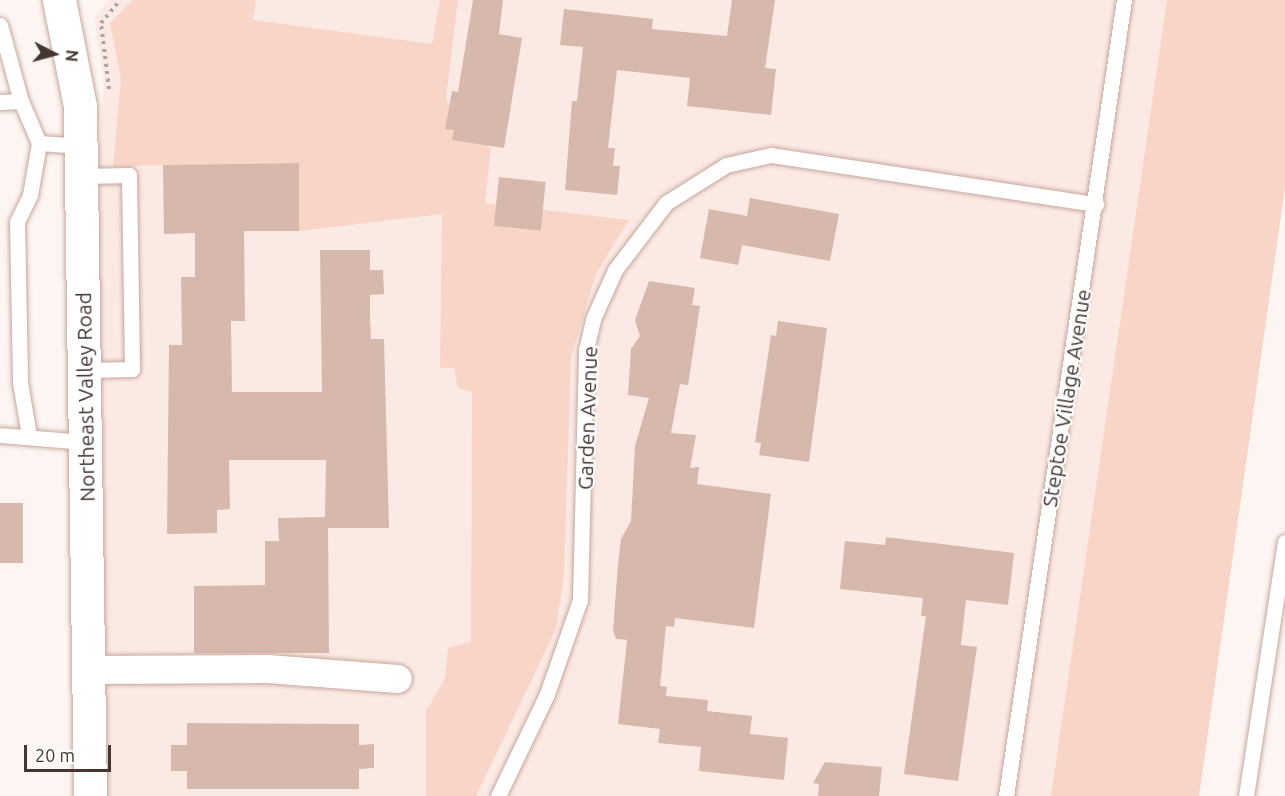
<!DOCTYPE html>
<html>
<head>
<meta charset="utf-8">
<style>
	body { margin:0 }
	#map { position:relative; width:1285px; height:796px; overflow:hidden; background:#fcf5f2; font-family:Ubuntu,sans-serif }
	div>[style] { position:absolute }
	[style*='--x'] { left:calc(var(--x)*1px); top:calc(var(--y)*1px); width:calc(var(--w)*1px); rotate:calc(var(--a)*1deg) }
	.built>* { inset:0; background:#fbeae4 }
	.green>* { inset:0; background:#f9d5c7 }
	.building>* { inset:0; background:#d7b8ac; transform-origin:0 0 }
	.path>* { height:4px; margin-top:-2px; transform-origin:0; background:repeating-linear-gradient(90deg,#ada4a0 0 3px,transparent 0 7.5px) }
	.roads { filter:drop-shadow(0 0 2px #c7a79c) drop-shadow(0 0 2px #c7a79c) }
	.lane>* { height:15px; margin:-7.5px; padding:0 7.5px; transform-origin:7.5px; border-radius:7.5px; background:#fff }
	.street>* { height:28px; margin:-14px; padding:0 14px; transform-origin:14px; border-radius:14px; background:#fff }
	.secondary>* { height:33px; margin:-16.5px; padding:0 16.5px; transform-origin:16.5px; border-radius:16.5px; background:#fff }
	span { translate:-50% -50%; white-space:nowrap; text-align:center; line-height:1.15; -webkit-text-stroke:4.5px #fff; paint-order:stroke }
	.street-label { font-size:21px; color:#443732 }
	.north { position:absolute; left:24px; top:24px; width:60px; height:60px; -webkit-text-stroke:4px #fff; paint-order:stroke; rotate:96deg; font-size:16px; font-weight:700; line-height:24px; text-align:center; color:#443732 }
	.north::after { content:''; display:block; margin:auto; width:21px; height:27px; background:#443732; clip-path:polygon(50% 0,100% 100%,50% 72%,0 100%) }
	.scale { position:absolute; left:24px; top:745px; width:87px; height:27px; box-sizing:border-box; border:3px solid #443732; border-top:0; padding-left:8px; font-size:18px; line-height:21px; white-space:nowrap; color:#443732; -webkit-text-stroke:4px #fff; paint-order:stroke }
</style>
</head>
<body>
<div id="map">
	<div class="built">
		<i style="clip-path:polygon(109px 0,1285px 0,1285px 187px,1199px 796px,107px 796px,98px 155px,104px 83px,94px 18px)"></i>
	</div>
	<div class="green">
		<i style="clip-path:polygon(133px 0,256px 0,253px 20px,432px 44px,440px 0,458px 0,446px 98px,458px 126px,491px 148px,485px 203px,629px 220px,596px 274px,571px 357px,564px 575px,556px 629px,476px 796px,426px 796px,426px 711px,445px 678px,448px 648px,471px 642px,472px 392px,458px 388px,454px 368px,440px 368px,442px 214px,299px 231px,298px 163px,113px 166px,121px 79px,110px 23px)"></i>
		<i style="clip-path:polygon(1167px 0,1285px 0,1285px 187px,1199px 796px,1051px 796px)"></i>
	</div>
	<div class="building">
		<i style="clip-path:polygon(473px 0,503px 0,499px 34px,522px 38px,504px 148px,452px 140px,454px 130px,445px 129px,452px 91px,458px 92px)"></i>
		<i style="clip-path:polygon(732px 0,775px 0,765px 68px,776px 69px,771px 115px,687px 106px,690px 78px,617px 70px,608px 148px,615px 148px,613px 166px,620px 166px,617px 195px,565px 190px,572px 101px,577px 101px,583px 47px,560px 45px,564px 9px,653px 19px,652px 29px,727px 36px)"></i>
		<i style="clip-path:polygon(299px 163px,299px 231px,244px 231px,245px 321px,231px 321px,232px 392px,322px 392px,320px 250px,370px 250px,370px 270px,383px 270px,384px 294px,370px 295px,370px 317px,371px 339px,384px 339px,389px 528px,328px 528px,329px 653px,194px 653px,194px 586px,265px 585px,265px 541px,279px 541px,278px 518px,325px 517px,326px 460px,229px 460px,230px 509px,217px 510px,217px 533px,167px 534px,169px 345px,182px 345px,181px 277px,195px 277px,195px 233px,164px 234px,163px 165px)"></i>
		<i style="left:499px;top:177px;width:47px;height:49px;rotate:6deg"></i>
		<i style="clip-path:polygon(750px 198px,839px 214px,830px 261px,742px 245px,738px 265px,700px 258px,709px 209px,747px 216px)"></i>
		<i style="clip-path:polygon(649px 281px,695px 288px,692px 305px,700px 306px,688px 385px,680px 384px,671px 433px,696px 435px,690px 468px,699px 467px,697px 484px,771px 494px,754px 628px,675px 618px,674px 627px,666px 626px,660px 686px,667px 687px,666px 696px,708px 700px,707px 711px,752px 716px,750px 734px,788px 738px,784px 780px,699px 771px,701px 747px,658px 743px,660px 729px,618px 724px,627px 640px,616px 639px,613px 630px,618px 564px,621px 539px,631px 521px,635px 446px,649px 398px,628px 395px,631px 349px,640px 336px,635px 320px)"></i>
		<i style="clip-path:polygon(778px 321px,827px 328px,809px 462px,759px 455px,761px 443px,755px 442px,771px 335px,776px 336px)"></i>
		<i style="left:0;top:503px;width:23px;height:60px"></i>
		<i style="clip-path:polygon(886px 537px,1014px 553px,1008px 605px,966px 600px,961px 645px,977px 647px,958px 781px,904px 774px,926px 616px,921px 616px,923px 598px,840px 589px,845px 541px,885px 545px)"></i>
		<i style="clip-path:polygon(187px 723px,359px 724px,359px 745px,374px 744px,374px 768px,359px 769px,359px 789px,187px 789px,187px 771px,171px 771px,171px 745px,187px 745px)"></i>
		<i style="clip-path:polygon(825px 762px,882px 767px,879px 796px,818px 796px,819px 784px,813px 783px)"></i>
	</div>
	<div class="path">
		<i style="--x:109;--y:89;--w:66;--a:-96.9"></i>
		<i style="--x:101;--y:23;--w:30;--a:-50"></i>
	</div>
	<div class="roads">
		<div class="lane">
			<i style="--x:0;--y:25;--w:79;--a:74.6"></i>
			<i style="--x:21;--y:101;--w:21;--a:177"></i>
			<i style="--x:21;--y:101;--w:46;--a:66.8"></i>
			<i style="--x:39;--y:143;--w:53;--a:99.8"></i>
			<i style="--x:30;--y:195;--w:30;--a:116"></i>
			<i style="--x:17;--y:222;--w:160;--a:88.9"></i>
			<i style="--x:20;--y:382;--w:55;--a:80.5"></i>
			<i style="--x:39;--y:143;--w:42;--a:4.1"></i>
			<i style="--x:82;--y:176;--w:47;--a:-1.2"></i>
			<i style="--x:129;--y:175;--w:194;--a:89.1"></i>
			<i style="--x:132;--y:369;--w:47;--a:178.8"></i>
			<i style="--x:0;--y:435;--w:86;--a:4.7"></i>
			<i style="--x:498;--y:796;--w:113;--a:-64.3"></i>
			<i style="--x:547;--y:694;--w:100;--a:-70.7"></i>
			<i style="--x:580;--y:600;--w:250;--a:-88.6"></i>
			<i style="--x:586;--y:350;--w:32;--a:-77"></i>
			<i style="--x:593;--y:319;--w:54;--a:-65.8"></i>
			<i style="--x:615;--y:270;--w:84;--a:-52.7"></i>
			<i style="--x:666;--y:203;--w:71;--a:-32.3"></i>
			<i style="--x:726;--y:165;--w:46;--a:-12.5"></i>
			<i style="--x:771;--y:155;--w:329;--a:8.6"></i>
			<i style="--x:1006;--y:796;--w:805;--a:-81.57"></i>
			<i style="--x:1246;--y:796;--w:257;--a:-81.3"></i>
		</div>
		<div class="street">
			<i style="--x:90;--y:670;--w:178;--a:-0.3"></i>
			<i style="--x:268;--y:669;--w:130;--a:4.4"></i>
		</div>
		<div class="secondary">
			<i style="--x:59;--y:0;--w:108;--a:78.8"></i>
			<i style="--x:80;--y:106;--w:690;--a:89.17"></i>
		</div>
	</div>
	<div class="street-label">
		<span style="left:85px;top:397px;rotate:-91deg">Northeast Valley Road</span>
		<span style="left:1066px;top:398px;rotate:-81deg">Steptoe Village Avenue</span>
		<span style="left:587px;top:418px;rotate:-88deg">Garden Avenue</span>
	</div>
	<div class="north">N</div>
	<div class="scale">20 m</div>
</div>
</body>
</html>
